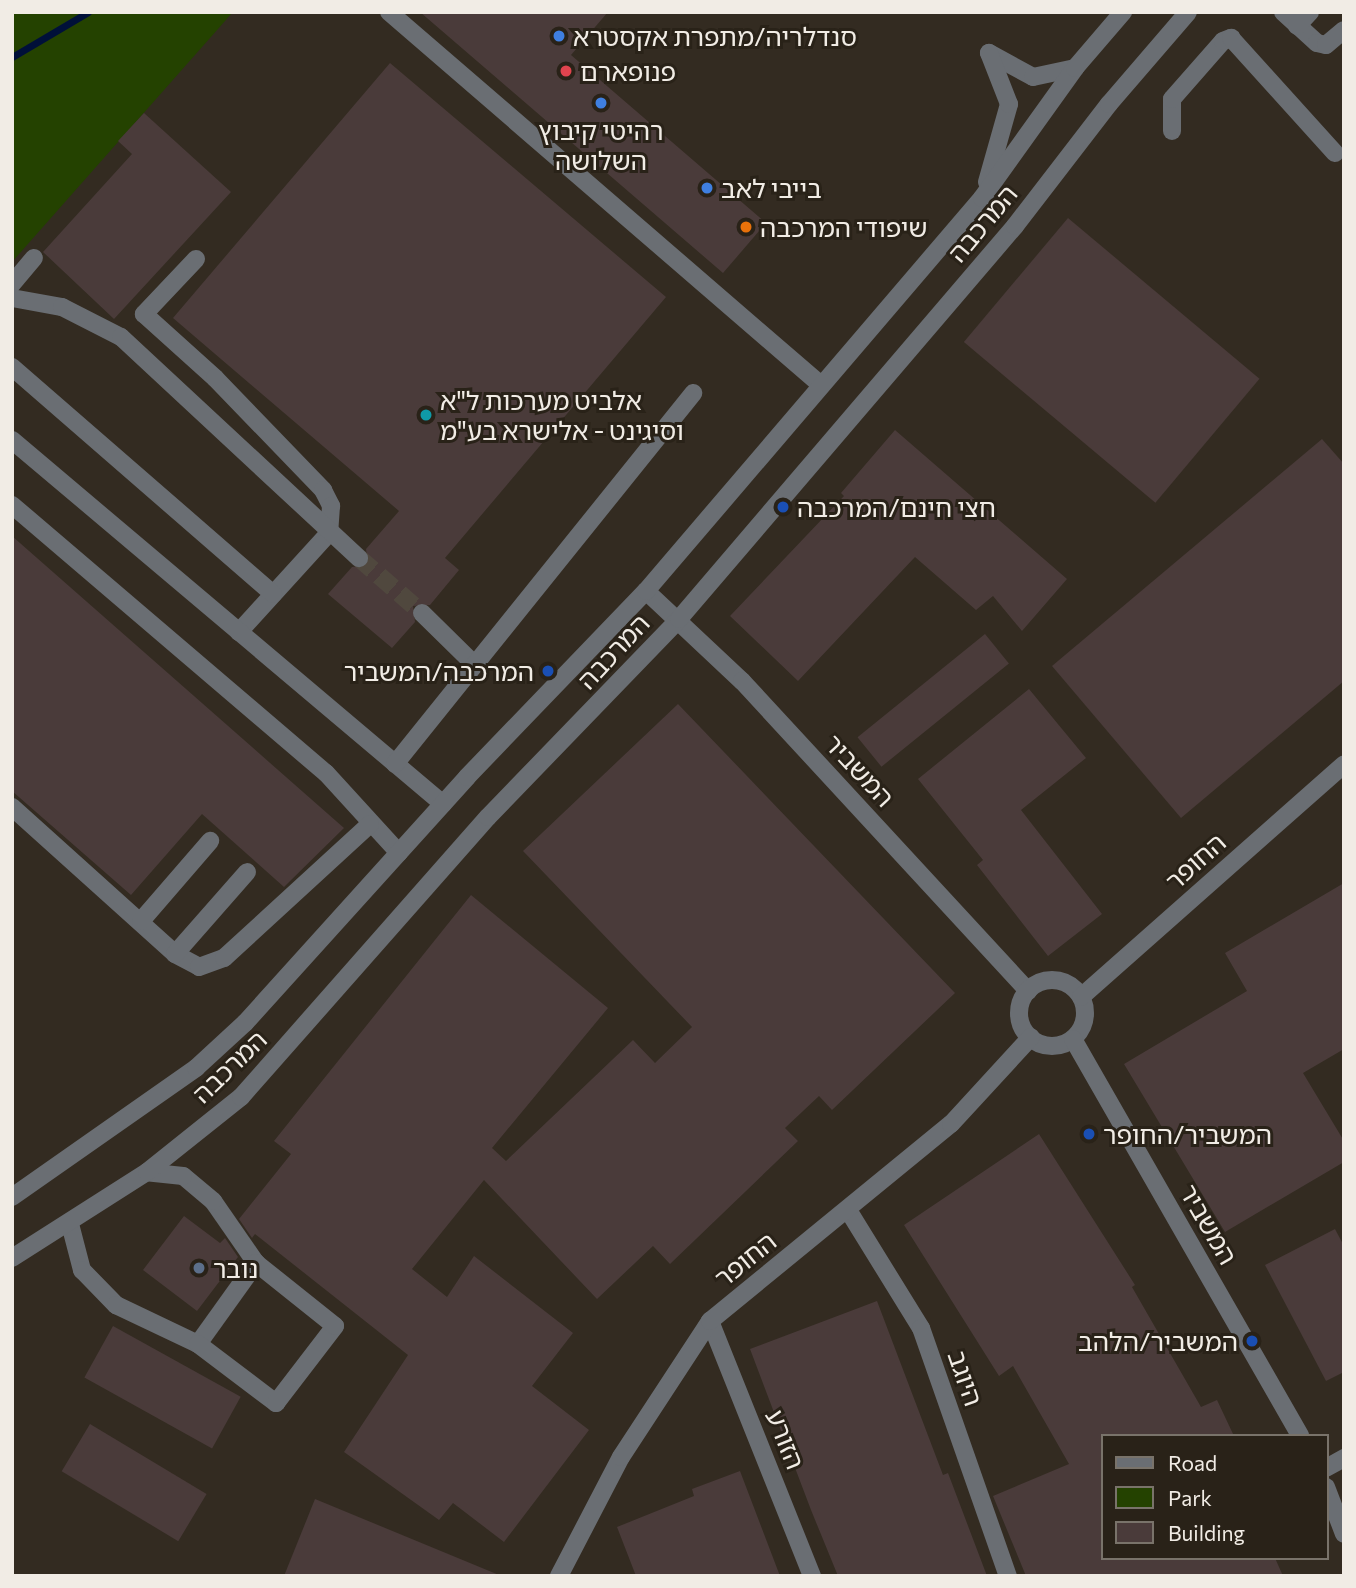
<!DOCTYPE html>
<html>
<head>
<meta charset="utf-8">
<style>
	body { margin:0 }
	#map { position:relative; width:1356px; height:1588px; overflow:hidden; background:#332b21; font-family:Commissioner,"Noto Sans Hebrew",sans-serif }
	div>[style] { position:absolute }
	[style*='--x'] { left:calc(var(--x)*1px); top:calc(var(--y)*1px); width:calc(var(--w)*1px); rotate:calc(var(--a)*1deg) }
	.green>* { inset:0; background:#244200 }
	.stream>* { height:7px; margin:-3.5px; padding:0 3.5px; transform-origin:3.5px; border-radius:3.5px; background:#001039 }
	.building>* { inset:0; background:#4a3b3a; transform-origin:0 0 }
	.minor-tunnel>* { height:18px; margin-top:-9px; transform-origin:0; background:repeating-linear-gradient(90deg,#50483e 0 18px,transparent 0 27px) }
	.minor>* { height:18px; margin:-9px; padding:0 9px; transform-origin:9px; border-radius:9px; background:#6a6e73 }
	.minor>.ring { margin:-9px; padding:0; box-sizing:content-box; background:none; border:18px solid #6a6e73; border-radius:50% }
	.dots>* { width:19px; height:19px; translate:-50% -50%; box-sizing:border-box; border:4px solid #292218; border-radius:50% }
	span { translate:-50% -50%; white-space:nowrap; text-align:center; line-height:1.15; -webkit-text-stroke:6px #292218; paint-order:stroke }
	.poi-label { font-size:26px; color:#f1ece5 }
	.left { translate:0 -50%; text-align:left }
	.right { translate:-100% -50%; text-align:right }
	.street-label { font-size:26px; color:#f1ece5 }
	.frame { position:absolute; inset:0; border:14px solid #f1ece5; pointer-events:none }
	.legend { position:absolute; left:1101px; top:1434px; width:228px; height:126px; box-sizing:border-box; background:#292218; border:2px solid #79736a; margin:0; padding:9px 12px; list-style:none; font-size:21px; color:#f1ece5 }
	.legend li { display:flex; align-items:center; gap:14px; height:35px }
	.legend b { width:35px; border:2px solid #79736a }
</style>
</head>
<body>
<div id="map">
	<div class="green">
		<i style="clip-path:polygon(12px 12px,233px 12px,12px 262px)"></i>
	</div>
	<div class="stream">
		<i style="--x:12;--y:57;--w:88;--a:-30.6"></i>
	</div>
	<div class="building">
		<i style="clip-path:polygon(420px 12px,608px 12px,571px 55px,766px 223px,723px 273px)"></i>
		<i style="clip-path:polygon(390px 63px,666px 297px,445px 558px,459px 570px,430px 605px,413px 606px,415px 622px,392px 648px,328px 594px,352px 567px,368px 565px,366px 549px,399px 511px,173px 318px)"></i>
		<i style="clip-path:polygon(144px 113px,231px 192px,114px 319px,43px 252px,132px 154px,118px 141px)"></i>
		<i style="left:1068px;top:218px;width:250px;height:162px;rotate:40deg"></i>
		<i style="clip-path:polygon(895px 430px,1067px 579px,1022px 631px,993px 596px,976px 610px,915px 557px,798px 681px,730px 616px,844px 496px,841px 493px)"></i>
		<i style="clip-path:polygon(1322px 439px,1344px 464px,1344px 681px,1181px 818px,1052px 666px)"></i>
		<i style="clip-path:polygon(12px 536px,344px 828px,284px 887px,202px 814px,131px 895px,12px 791px)"></i>
		<i style="left:985px;top:634px;width:38px;height:164px;rotate:51deg"></i>
		<i style="clip-path:polygon(1029px 689px,1086px 758px,1021px 810px,1102px 914px,1048px 956px,977px 865px,983px 860px,918px 779px)"></i>
		<i style="clip-path:polygon(678px 704px,955px 993px,832px 1110px,819px 1096px,785px 1128px,798px 1141px,670px 1264px,653px 1246px,597px 1299px,484px 1180px,412px 1269px,447px 1297px,474px 1256px,573px 1333px,532px 1386px,589px 1430px,504px 1542px,453px 1503px,439px 1520px,344px 1452px,408px 1355px,255px 1234px,252px 1238px,239px 1219px,291px 1154px,274px 1141px,471px 895px,608px 1008px,492px 1148px,506px 1161px,633px 1040px,655px 1063px,692px 1027px,523px 851px)"></i>
		<i style="clip-path:polygon(1344px 883px,1344px 1049px,1303px 1073px,1344px 1141px,1344px 1162px,1225px 1232px,1124px 1064px,1247px 991px,1225px 953px)"></i>
		<i style="clip-path:polygon(1039px 1134px,1135px 1285px,1132px 1287px,1201px 1407px,1217px 1400px,1234px 1436px,1102px 1436px,1102px 1558px,1275px 1558px,1283px 1576px,1026px 1576px,993px 1496px,1069px 1464px,1013px 1366px,999px 1376px,904px 1225px)"></i>
		<i style="clip-path:polygon(184px 1216px,220px 1243px,225px 1238px,238px 1257px,197px 1311px,143px 1270px)"></i>
		<i style="clip-path:polygon(1335px 1229px,1344px 1246px,1344px 1372px,1326px 1381px,1265px 1265px)"></i>
		<i style="clip-path:polygon(877px 1301px,943px 1475px,948px 1473px,987px 1576px,838px 1576px,811px 1510px,750px 1349px)"></i>
		<i style="left:113px;top:1326px;width:146px;height:59px;rotate:29deg"></i>
		<i style="left:90px;top:1424px;width:136px;height:55px;rotate:31deg"></i>
		<i style="clip-path:polygon(740px 1471px,780px 1576px,636px 1576px,617px 1527px,694px 1496px,692px 1489px)"></i>
		<i style="clip-path:polygon(315px 1499px,499px 1575px,499px 1576px,284px 1576px)"></i>
	</div>
	<div class="minor-tunnel">
		<i style="--x:359;--y:558;--w:84;--a:41.1"></i>
	</div>
	<div class="minor">
		<i style="--x:389;--y:12;--w:571;--a:40.81"></i>
		<i style="--x:1283;--y:12;--w:46;--a:42.4"></i>
		<i style="--x:1317;--y:43;--w:9;--a:13"></i>
		<i style="--x:1326;--y:45;--w:23;--a:-40"></i>
		<i style="--x:1297;--y:26;--w:19;--a:-47"></i>
		<i style="--x:989;--y:53;--w:50;--a:28.6"></i>
		<i style="--x:1033;--y:77;--w:43;--a:-12.1"></i>
		<i style="--x:1172;--y:131;--w:32;--a:-90"></i>
		<i style="--x:1172;--y:99;--w:77;--a:-48.7"></i>
		<i style="--x:1223;--y:41;--w:9;--a:-21"></i>
		<i style="--x:1231;--y:38;--w:155;--a:47.9"></i>
		<i style="--x:987;--y:182;--w:81;--a:-74.2"></i>
		<i style="--x:1009;--y:104;--w:55;--a:-111.4"></i>
		<i style="--x:196;--y:259;--w:76;--a:133.4"></i>
		<i style="--x:144;--y:314;--w:96;--a:42"></i>
		<i style="--x:215;--y:378;--w:156;--a:46"></i>
		<i style="--x:323;--y:490;--w:18;--a:63"></i>
		<i style="--x:331;--y:506;--w:27;--a:94"></i>
		<i style="--x:329;--y:533;--w:134;--a:132.3"></i>
		<i style="--x:12;--y:284;--w:34;--a:-50"></i>
		<i style="--x:12;--y:298;--w:51;--a:10.2"></i>
		<i style="--x:62;--y:307;--w:66;--a:27"></i>
		<i style="--x:121;--y:337;--w:325;--a:42.9"></i>
		<i style="--x:12;--y:367;--w:346;--a:41"></i>
		<i style="--x:12;--y:440;--w:564;--a:40.18"></i>
		<i style="--x:12;--y:505;--w:413;--a:40.5"></i>
		<i style="--x:326;--y:773;--w:108;--a:47.6"></i>
		<i style="--x:646;--y:591;--w:132;--a:43.2"></i>
		<i style="--x:742;--y:681;--w:422;--a:47.3"></i>
		<i style="--x:422;--y:613;--w:74;--a:44.5"></i>
		<i style="--x:395;--y:764;--w:476;--a:-51.2"></i>
		<i style="--x:12;--y:807;--w:219;--a:42"></i>
		<i style="--x:175;--y:954;--w:27;--a:28"></i>
		<i style="--x:199;--y:967;--w:27;--a:-20"></i>
		<i style="--x:224;--y:958;--w:198;--a:-42.5"></i>
		<i style="--x:141;--y:921;--w:106;--a:-49.2"></i>
		<i style="--x:175;--y:954;--w:109;--a:-48.7"></i>
		<i class="ring" style="left:1019px;top:980px;width:48px;height:48px"></i>
		<i style="--x:1081;--y:997;--w:351;--a:-41.5"></i>
		<i style="--x:1073;--y:1039;--w:457;--a:60.2"></i>
		<i style="--x:12;--y:1197;--w:225;--a:-35"></i>
		<i style="--x:196;--y:1068;--w:67;--a:-42.6"></i>
		<i style="--x:245;--y:1023;--w:331;--a:-47.9"></i>
		<i style="--x:467;--y:777;--w:258;--a:-46.1"></i>
		<i style="--x:646;--y:591;--w:517;--a:-49.47"></i>
		<i style="--x:982;--y:198;--w:160;--a:-54.4"></i>
		<i style="--x:1075;--y:68;--w:74;--a:-49.4"></i>
		<i style="--x:848;--y:1210;--w:139;--a:58.3"></i>
		<i style="--x:921;--y:1328;--w:263;--a:70.7"></i>
		<i style="--x:70;--y:1224;--w:48;--a:75.4"></i>
		<i style="--x:82;--y:1270;--w:49;--a:45.8"></i>
		<i style="--x:116;--y:1305;--w:91;--a:25.4"></i>
		<i style="--x:198;--y:1344;--w:100;--a:-54.4"></i>
		<i style="--x:256;--y:1263;--w:75;--a:-124.7"></i>
		<i style="--x:213;--y:1201;--w:39;--a:-140"></i>
		<i style="--x:183;--y:1176;--w:36;--a:-174"></i>
		<i style="--x:12;--y:1258;--w:160;--a:-32.5"></i>
		<i style="--x:147;--y:1172;--w:120;--a:-38.6"></i>
		<i style="--x:241;--y:1097;--w:373;--a:-48.6"></i>
		<i style="--x:488;--y:817;--w:275;--a:-46"></i>
		<i style="--x:679;--y:619;--w:517;--a:-49.47"></i>
		<i style="--x:1015;--y:226;--w:154;--a:-52.4"></i>
		<i style="--x:1109;--y:104;--w:121;--a:-49.3"></i>
		<i style="--x:710;--y:1321;--w:275;--a:68.2"></i>
		<i style="--x:198;--y:1344;--w:98;--a:37.1"></i>
		<i style="--x:276;--y:1403;--w:97;--a:-52.5"></i>
		<i style="--x:335;--y:1326;--w:101;--a:-141.4"></i>
		<i style="--x:1326;--y:1468;--w:21;--a:-29"></i>
		<i style="--x:1326;--y:1487;--w:50;--a:69"></i>
		<i style="--x:559;--y:1576;--w:134;--a:-62.5"></i>
		<i style="--x:621;--y:1457;--w:163;--a:-56.8"></i>
		<i style="--x:710;--y:1321;--w:311;--a:-39.3"></i>
		<i style="--x:951;--y:1124;--w:118;--a:-47.4"></i>
	</div>
	<div class="dots">
		<i style="left:559px;top:36px;background:#3f7fe0"></i>
		<i style="left:566px;top:71px;background:#e0444e"></i>
		<i style="left:601px;top:103px;background:#3f7fe0"></i>
		<i style="left:707px;top:188px;background:#3f7fe0"></i>
		<i style="left:746px;top:227px;background:#e8710a"></i>
		<i style="left:426px;top:415px;background:#0f9aa8"></i>
		<i style="left:783px;top:507px;background:#1a4fb4"></i>
		<i style="left:548px;top:671px;background:#1a4fb4"></i>
		<i style="left:1089px;top:1134px;background:#1a4fb4"></i>
		<i style="left:199px;top:1268px;background:#5c6f8a"></i>
		<i style="left:1252px;top:1341px;background:#1a4fb4"></i>
	</div>
	<div class="poi-label">
		<span class="left" style="left:573px;top:36px">סנדלריה/מתפרת אקסטרא</span>
		<span class="left" style="left:580px;top:71px">פנופארם</span>
		<span style="left:601px;top:145px">רהיטי קיבוץ<br>השלושה</span>
		<span class="left" style="left:721px;top:188px">בייבי לאב</span>
		<span class="left" style="left:760px;top:227px">שיפודי המרכבה</span>
		<span class="left" style="left:440px;top:415px">אלביט מערכות ל"א<br>וסיגינט - אלישרא בע"מ</span>
		<span class="left" style="left:797px;top:507px">חצי חינם/המרכבה</span>
		<span class="right" style="left:534px;top:671px">המרכבה/המשביר</span>
		<span class="left" style="left:1103px;top:1134px">המשביר/החופר</span>
		<span class="left" style="left:213px;top:1268px">נובר</span>
		<span class="right" style="left:1238px;top:1341px">המשביר/הלהב</span>
	</div>
	<div class="street-label">
		<span style="left:982px;top:223px;rotate:-50deg">המרכבה</span>
		<span style="left:613px;top:651px;rotate:-47deg">המרכבה</span>
		<span style="left:860px;top:770px;rotate:47deg">המשביר</span>
		<span style="left:1195px;top:861px;rotate:-42deg">החופר</span>
		<span style="left:229px;top:1066px;rotate:-44deg">המרכבה</span>
		<span style="left:1209px;top:1224px;rotate:60deg">המשביר</span>
		<span style="left:745px;top:1259px;rotate:-39deg">החופר</span>
		<span style="left:966px;top:1378px;rotate:71deg">היוגב</span>
		<span style="left:786px;top:1439px;rotate:68deg">הזורע</span>
	</div>
	<div class="frame"></div>
	<ul class="legend">
	<li><b style="height:9px;background:#6a6e73"></b>Road</li>
	<li><b style="height:19px;background:#244200"></b>Park</li>
	<li><b style="height:19px;background:#4a3b3a"></b>Building</li>
	</ul>
</div>
</body>
</html>
